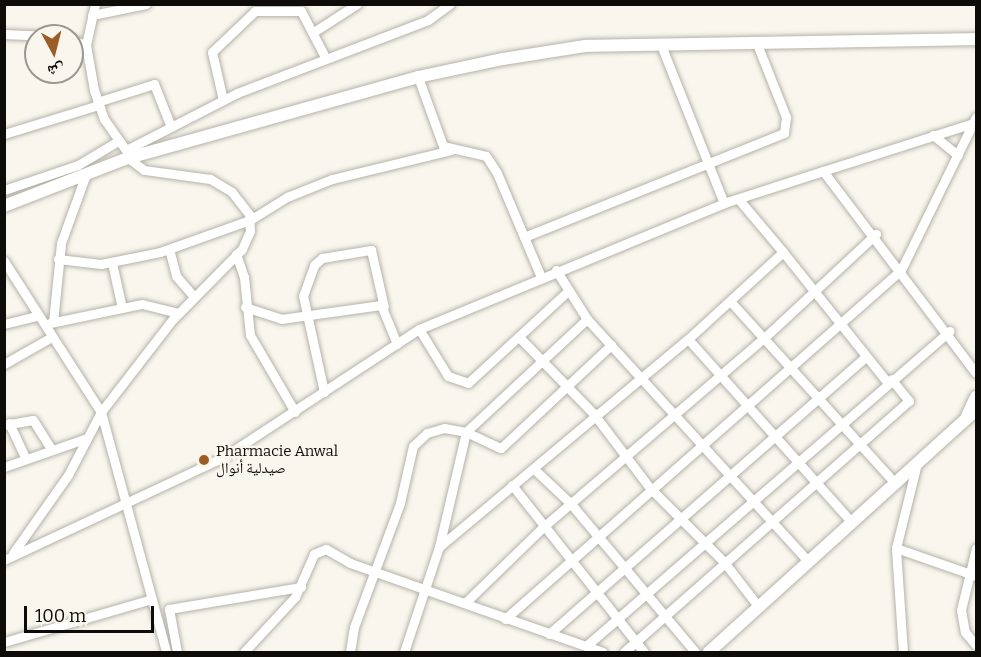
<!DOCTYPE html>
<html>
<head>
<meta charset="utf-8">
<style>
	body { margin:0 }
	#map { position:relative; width:981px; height:657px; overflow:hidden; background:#f9f6ed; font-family:Bitter,"Noto Naskh Arabic",serif }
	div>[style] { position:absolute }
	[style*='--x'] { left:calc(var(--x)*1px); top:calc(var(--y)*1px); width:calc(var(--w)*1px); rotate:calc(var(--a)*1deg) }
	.roads { filter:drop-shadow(0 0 2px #b5b2a9) drop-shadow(0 0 2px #b5b2a9) }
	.street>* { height:9px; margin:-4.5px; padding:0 4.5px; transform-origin:4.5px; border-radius:4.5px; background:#fff }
	.secondary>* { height:12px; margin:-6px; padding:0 6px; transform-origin:6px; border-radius:6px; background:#fff }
	.dots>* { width:16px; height:16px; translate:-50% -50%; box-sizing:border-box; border:3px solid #f9f6ed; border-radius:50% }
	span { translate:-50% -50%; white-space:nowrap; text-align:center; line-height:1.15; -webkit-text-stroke:4.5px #f9f6ed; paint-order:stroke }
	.poi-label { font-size:15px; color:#0d0c09 }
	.left { translate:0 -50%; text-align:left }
	.frame { position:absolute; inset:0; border:6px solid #0d0c09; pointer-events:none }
	.north { position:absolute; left:24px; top:24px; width:60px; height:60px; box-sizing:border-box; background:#f9f6ed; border:2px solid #9b9892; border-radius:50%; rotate:173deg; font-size:16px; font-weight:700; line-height:24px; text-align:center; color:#0d0c09 }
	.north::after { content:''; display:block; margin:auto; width:21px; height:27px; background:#9c5c25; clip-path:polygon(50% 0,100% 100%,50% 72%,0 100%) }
	.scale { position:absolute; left:24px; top:606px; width:130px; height:27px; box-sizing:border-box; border:3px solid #0d0c09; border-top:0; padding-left:8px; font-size:18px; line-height:21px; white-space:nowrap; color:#0d0c09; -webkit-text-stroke:4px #f9f6ed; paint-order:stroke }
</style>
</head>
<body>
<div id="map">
	<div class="roads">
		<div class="street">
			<i style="--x:95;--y:4;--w:42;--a:102.4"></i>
			<i style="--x:86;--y:45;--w:46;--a:79.9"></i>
			<i style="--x:94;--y:90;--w:31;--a:71"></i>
			<i style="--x:104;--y:119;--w:42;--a:54.8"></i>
			<i style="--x:92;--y:15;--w:55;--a:-11.5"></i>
			<i style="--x:315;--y:31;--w:50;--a:-32.7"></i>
			<i style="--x:4;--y:34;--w:46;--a:2.5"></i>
			<i style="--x:72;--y:40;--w:15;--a:20"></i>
			<i style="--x:661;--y:45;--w:170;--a:68.3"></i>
			<i style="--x:418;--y:77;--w:73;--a:70.1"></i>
			<i style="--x:443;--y:146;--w:44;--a:13.1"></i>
			<i style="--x:486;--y:156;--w:20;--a:57"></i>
			<i style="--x:497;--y:173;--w:113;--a:67.1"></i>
			<i style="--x:223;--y:100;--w:49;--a:-102.9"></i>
			<i style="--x:212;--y:52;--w:59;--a:-43.6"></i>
			<i style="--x:255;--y:11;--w:46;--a:0"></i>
			<i style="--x:301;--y:11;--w:52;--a:62.4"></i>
			<i style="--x:97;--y:102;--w:60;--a:-17.5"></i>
			<i style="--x:154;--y:84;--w:46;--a:68.4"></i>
			<i style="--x:4;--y:134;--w:98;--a:-17.1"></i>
			<i style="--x:933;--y:135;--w:32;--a:39"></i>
			<i style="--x:823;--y:171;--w:157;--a:-17.7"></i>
			<i style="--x:4;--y:190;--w:78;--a:-18.7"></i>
			<i style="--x:78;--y:165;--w:47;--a:-31"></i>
			<i style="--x:524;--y:237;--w:280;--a:-21.8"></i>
			<i style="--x:784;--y:133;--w:16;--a:-83"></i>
			<i style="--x:786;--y:117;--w:79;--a:-111.7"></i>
			<i style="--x:169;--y:249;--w:28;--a:75"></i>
			<i style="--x:176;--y:276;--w:28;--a:49"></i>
			<i style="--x:783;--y:252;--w:166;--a:51.3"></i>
			<i style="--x:236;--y:254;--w:24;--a:71"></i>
			<i style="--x:244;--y:277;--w:58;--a:84.1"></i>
			<i style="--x:250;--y:335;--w:89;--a:59.7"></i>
			<i style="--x:58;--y:259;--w:43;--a:6.6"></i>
			<i style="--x:101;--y:264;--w:60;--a:-11.5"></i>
			<i style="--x:160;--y:252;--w:96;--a:-19.6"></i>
			<i style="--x:250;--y:220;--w:44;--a:-31.9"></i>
			<i style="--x:287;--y:197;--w:48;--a:-21.8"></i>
			<i style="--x:332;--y:179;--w:122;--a:-13.7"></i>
			<i style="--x:4;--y:261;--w:179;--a:57.3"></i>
			<i style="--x:101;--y:412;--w:249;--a:74.8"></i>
			<i style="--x:112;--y:263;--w:46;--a:77.5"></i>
			<i style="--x:556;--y:270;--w:58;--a:57.7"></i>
			<i style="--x:587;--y:319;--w:328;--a:47.6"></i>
			<i style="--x:730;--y:301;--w:244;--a:47.8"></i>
			<i style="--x:245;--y:307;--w:38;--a:18"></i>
			<i style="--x:281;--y:319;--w:101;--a:-8"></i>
			<i style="--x:381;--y:305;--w:42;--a:67.7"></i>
			<i style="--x:587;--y:319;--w:166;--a:137"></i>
			<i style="--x:466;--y:432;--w:38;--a:25"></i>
			<i style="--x:501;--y:448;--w:151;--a:-43.1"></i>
			<i style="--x:53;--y:322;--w:79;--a:-84.2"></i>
			<i style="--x:61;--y:243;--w:73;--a:-70.1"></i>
			<i style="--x:50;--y:323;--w:94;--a:-11.7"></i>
			<i style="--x:142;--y:304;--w:38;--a:14"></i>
			<i style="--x:4;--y:324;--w:34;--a:-14"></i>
			<i style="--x:419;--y:329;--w:55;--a:58.3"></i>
			<i style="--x:448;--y:376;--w:21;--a:19"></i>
			<i style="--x:468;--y:383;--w:134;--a:-42.6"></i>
			<i style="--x:519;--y:337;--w:106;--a:45.8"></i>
			<i style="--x:593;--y:413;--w:94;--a:52.8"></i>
			<i style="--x:650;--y:488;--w:105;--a:45"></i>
			<i style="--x:724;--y:562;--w:56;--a:52.3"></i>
			<i style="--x:688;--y:339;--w:244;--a:48.2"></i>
			<i style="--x:4;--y:364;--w:53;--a:-29.5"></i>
			<i style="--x:324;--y:392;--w:98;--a:-102.3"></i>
			<i style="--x:303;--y:296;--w:33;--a:-70"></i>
			<i style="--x:314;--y:265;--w:11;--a:-41"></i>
			<i style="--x:322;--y:258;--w:50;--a:-9.3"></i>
			<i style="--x:371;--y:250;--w:58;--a:77.2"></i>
			<i style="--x:9;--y:423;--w:38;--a:65"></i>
			<i style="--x:4;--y:425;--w:29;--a:-10"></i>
			<i style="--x:33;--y:420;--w:32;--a:58"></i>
			<i style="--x:4;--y:467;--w:88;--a:-19.3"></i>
			<i style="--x:535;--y:470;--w:50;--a:43.4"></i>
			<i style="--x:571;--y:504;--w:193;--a:50"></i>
			<i style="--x:512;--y:485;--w:213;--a:51.7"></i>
			<i style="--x:896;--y:548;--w:85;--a:19.3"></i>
			<i style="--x:976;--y:548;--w:64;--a:103.6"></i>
			<i style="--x:961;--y:610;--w:22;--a:80"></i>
			<i style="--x:965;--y:632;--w:17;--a:50"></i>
			<i style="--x:13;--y:553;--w:95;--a:-54.8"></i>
			<i style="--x:68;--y:475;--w:71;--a:-62.4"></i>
			<i style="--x:101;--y:412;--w:118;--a:-52.3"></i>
			<i style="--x:173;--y:319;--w:98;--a:-45.4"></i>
			<i style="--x:242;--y:249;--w:20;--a:-66"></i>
			<i style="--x:250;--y:231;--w:17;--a:-93"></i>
			<i style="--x:249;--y:214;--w:28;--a:-128"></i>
			<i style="--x:232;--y:192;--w:26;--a:-149"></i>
			<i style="--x:210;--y:179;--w:67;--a:-172.2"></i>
			<i style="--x:144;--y:170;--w:20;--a:-143"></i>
			<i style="--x:128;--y:158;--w:10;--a:-79"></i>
			<i style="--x:130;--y:148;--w:120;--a:-27.2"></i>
			<i style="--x:237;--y:93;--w:204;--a:-20.9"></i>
			<i style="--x:428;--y:20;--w:27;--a:-36"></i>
			<i style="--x:4;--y:560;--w:241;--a:-25.1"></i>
			<i style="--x:222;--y:458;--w:235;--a:-33.2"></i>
			<i style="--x:419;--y:329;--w:330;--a:-22.4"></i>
			<i style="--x:724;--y:203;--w:104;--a:-17.9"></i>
			<i style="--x:823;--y:171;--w:253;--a:52.9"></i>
			<i style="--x:466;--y:602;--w:106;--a:-44.2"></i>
			<i style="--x:542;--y:528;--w:292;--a:-40.6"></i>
			<i style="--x:764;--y:338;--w:153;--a:-42.9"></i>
			<i style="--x:505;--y:619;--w:528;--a:-41.39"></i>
			<i style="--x:901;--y:270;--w:170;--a:-63.9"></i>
			<i style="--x:549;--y:634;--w:419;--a:-41.2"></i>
			<i style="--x:4;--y:642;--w:154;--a:-16.2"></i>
			<i style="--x:586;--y:646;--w:481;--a:-40.9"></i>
			<i style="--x:177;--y:652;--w:44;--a:-100.5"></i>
			<i style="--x:169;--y:609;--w:134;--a:-9.5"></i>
			<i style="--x:244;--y:652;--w:75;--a:-47.2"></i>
			<i style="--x:295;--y:597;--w:47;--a:-66.2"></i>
			<i style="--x:314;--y:554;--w:13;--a:-23"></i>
			<i style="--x:326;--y:549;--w:28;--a:30"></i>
			<i style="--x:350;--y:563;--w:268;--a:19.4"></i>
			<i style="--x:350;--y:652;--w:25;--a:-81"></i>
			<i style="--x:354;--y:627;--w:132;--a:-69.6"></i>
			<i style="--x:400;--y:503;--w:58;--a:-77.2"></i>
			<i style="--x:413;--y:446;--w:19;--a:-43"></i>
			<i style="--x:427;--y:433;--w:18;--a:-16"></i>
			<i style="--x:444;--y:428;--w:22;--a:10"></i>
			<i style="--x:466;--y:432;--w:118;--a:103.2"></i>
			<i style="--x:404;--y:652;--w:111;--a:-71.6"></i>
			<i style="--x:439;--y:547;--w:324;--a:-39.9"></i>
			<i style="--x:688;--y:339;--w:129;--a:-42.5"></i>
			<i style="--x:783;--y:252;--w:67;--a:-130.1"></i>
			<i style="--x:624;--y:652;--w:380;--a:-41.4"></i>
			<i style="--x:909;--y:401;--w:28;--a:-129"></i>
			<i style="--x:903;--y:652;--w:104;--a:-93.9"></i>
			<i style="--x:896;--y:548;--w:88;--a:-76.1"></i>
		</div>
		<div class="secondary">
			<i style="--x:4;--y:206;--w:133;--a:-21.2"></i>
			<i style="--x:128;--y:158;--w:301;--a:-15.6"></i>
			<i style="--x:418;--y:77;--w:87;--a:-12"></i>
			<i style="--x:503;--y:59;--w:83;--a:-9"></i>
			<i style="--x:585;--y:46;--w:391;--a:-1"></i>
			<i style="--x:967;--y:416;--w:21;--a:-65"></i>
			<i style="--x:709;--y:652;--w:360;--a:-42.2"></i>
		</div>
	</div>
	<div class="dots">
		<i style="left:204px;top:460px;background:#9c5c25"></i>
	</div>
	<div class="poi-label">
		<span class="left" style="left:216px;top:460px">Pharmacie Anwal<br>صيدلية أنوال</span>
	</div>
	<div class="frame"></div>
	<div class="north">ش</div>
	<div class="scale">100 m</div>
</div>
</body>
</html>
